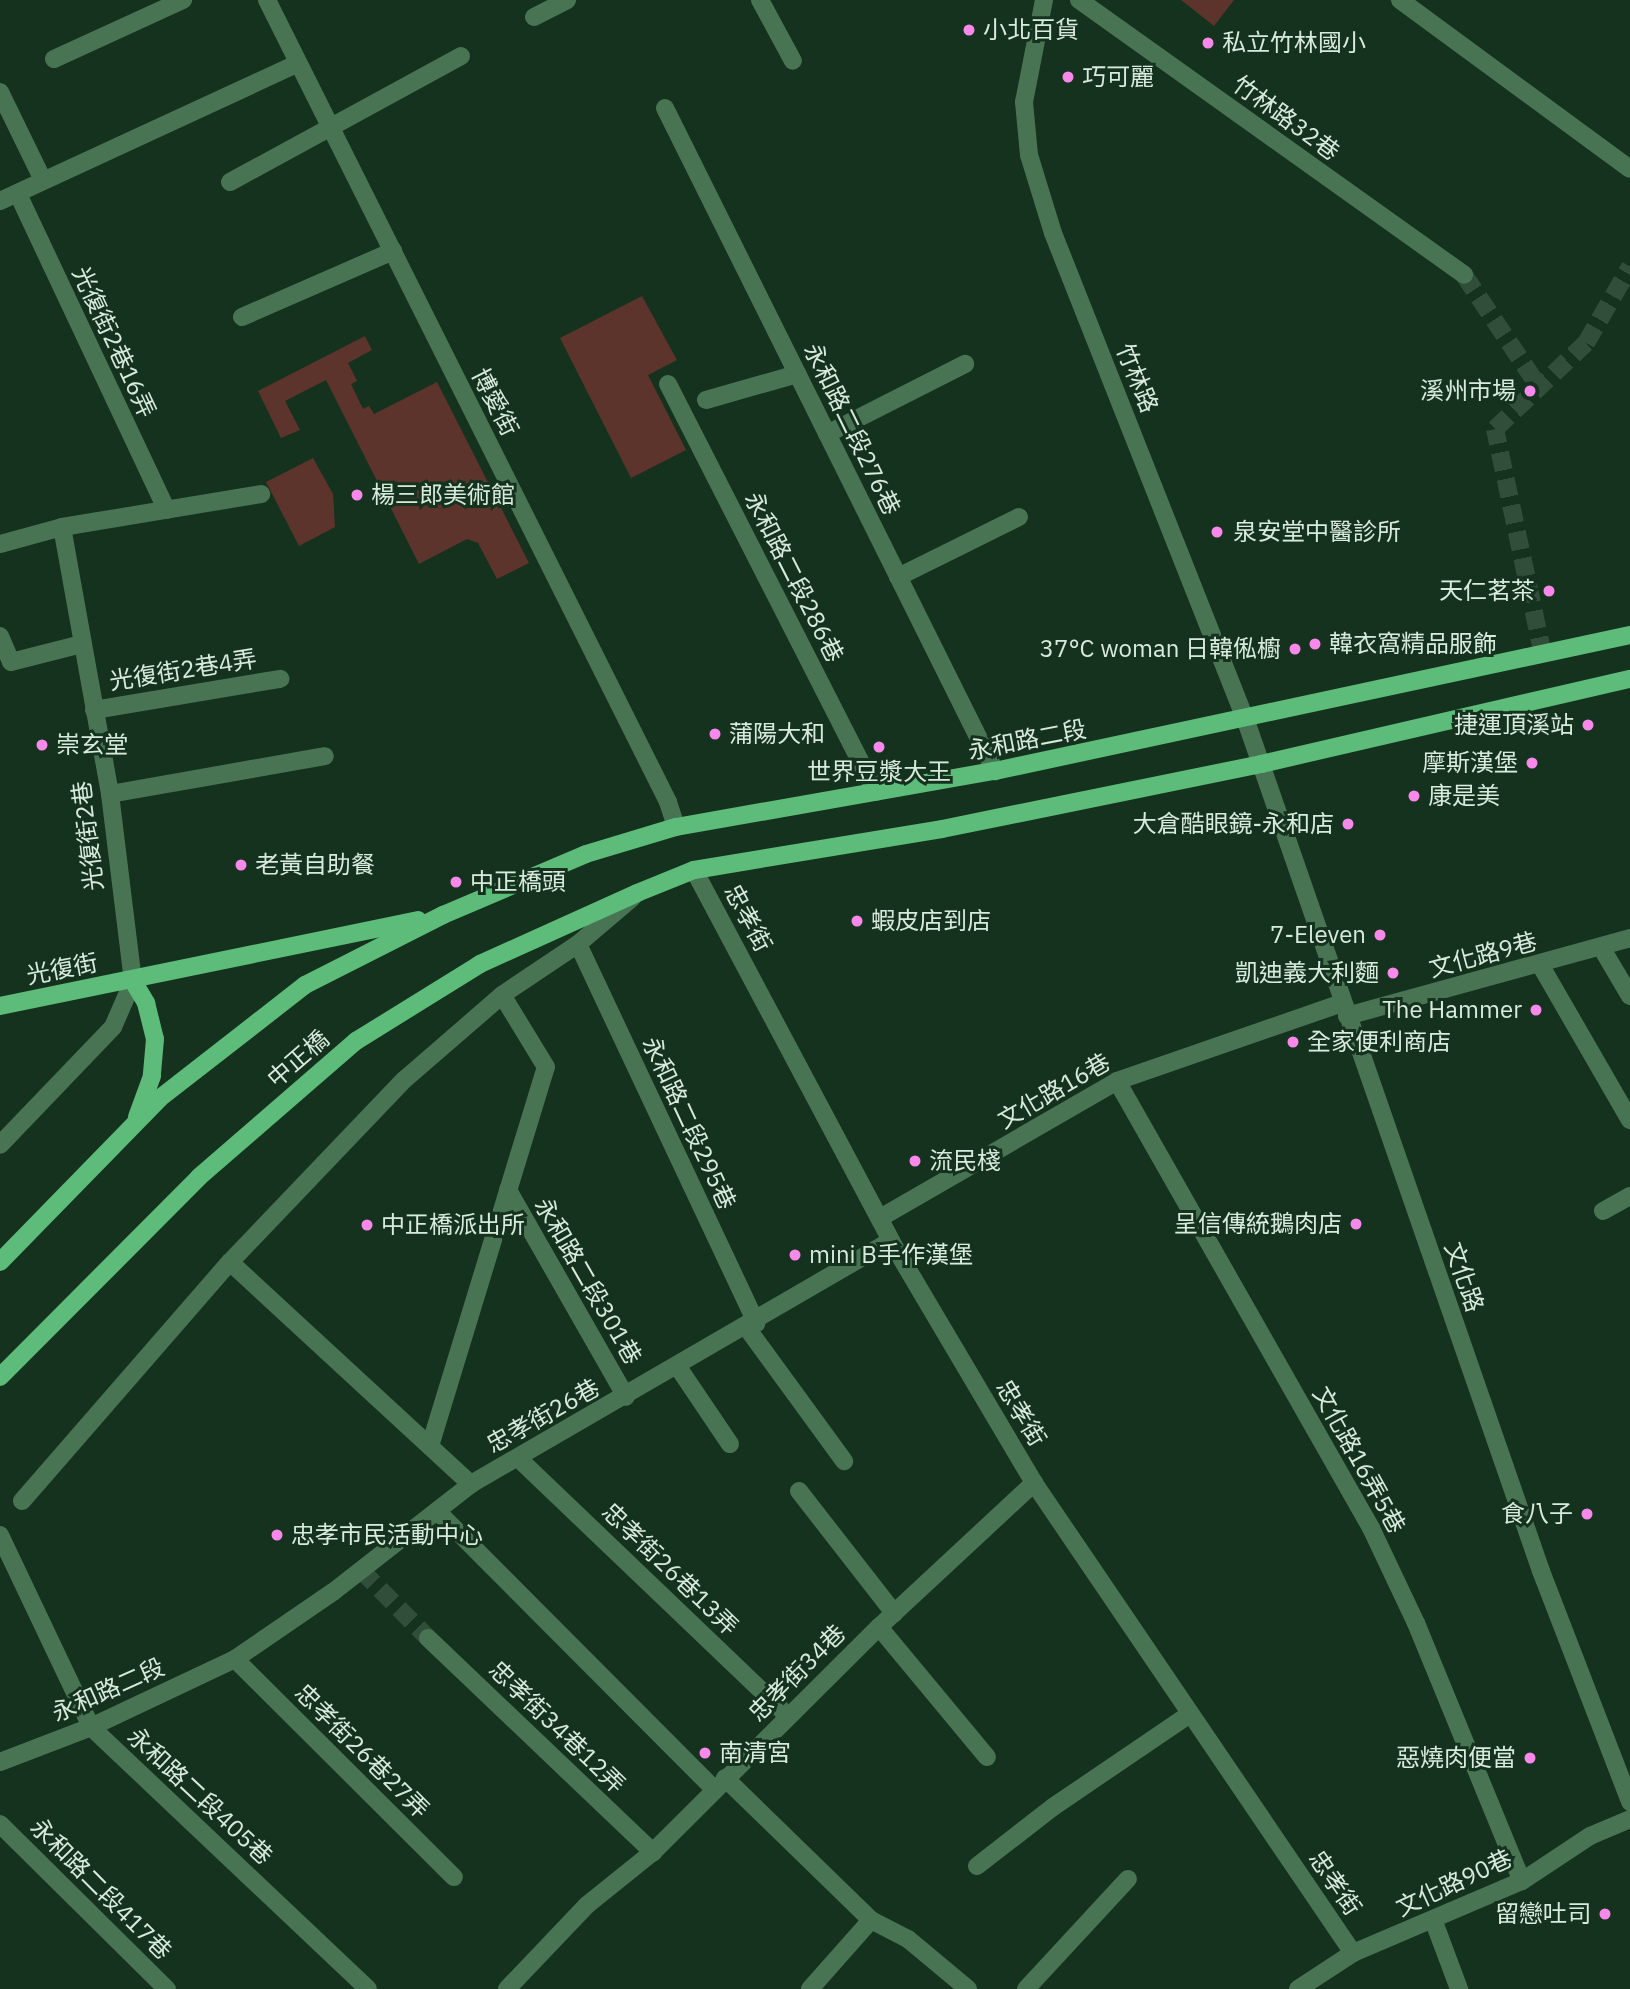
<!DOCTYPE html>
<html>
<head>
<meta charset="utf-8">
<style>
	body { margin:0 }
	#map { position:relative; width:1630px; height:1989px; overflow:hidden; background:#14321d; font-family:"IBM Plex Sans","Noto Sans TC",sans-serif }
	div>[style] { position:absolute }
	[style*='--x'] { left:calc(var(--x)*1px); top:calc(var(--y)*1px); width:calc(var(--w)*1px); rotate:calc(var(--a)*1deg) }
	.green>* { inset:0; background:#5d342c }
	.minor-tunnel>* { height:18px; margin-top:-9px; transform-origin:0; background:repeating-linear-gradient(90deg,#314e3a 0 18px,transparent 0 27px) }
	.minor>* { height:18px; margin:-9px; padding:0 9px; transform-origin:9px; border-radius:9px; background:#487454 }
	.major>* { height:18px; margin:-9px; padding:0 9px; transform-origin:9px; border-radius:9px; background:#5dbc7a }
	.dots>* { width:19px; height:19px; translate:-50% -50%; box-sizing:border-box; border:4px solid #14321d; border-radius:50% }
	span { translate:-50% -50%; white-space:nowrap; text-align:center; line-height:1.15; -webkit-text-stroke:6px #14321d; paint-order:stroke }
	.poi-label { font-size:24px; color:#d8eadc }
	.left { translate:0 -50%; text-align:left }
	.right { translate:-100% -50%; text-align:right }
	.street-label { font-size:24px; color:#d8eadc }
</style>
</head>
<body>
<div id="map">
	<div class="green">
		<i style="clip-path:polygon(1181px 0,1234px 0,1214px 26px)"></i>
		<i style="clip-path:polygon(642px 296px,677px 360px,648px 375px,686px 450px,631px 478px,560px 338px)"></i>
		<i style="clip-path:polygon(365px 336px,372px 350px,348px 363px,357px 381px,351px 384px,363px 409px,369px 406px,374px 414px,437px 382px,529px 563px,497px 579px,478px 543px,467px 539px,419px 564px,326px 380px,285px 401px,300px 430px,281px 438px,258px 391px)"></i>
		<i style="clip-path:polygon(313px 458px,333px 494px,335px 527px,299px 546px,266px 482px)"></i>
	</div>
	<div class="minor-tunnel">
		<i style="--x:1464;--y:275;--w:135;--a:56.2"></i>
		<i style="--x:1543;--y:655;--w:231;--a:-102"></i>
		<i style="--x:1495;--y:429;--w:125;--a:-43.4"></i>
		<i style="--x:1586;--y:343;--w:88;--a:-59.9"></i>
		<i style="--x:361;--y:1570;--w:95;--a:45.4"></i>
	</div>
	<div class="minor">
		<i style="--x:267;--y:0;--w:897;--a:63.43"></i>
		<i style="--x:668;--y:802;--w:26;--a:72"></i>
		<i style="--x:760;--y:0;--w:69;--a:61.6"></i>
		<i style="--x:1044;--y:0;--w:104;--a:101.1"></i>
		<i style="--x:1024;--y:102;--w:53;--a:84.6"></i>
		<i style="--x:1029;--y:155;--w:82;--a:72.9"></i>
		<i style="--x:1053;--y:233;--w:525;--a:68.42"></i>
		<i style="--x:1246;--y:721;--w:900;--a:70.86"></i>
		<i style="--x:1541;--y:1571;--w:248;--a:68.9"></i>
		<i style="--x:1079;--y:0;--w:473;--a:35.5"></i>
		<i style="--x:1400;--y:0;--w:285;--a:36.3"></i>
		<i style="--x:534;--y:17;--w:37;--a:-27"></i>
		<i style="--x:54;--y:59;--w:142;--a:-24.6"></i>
		<i style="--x:0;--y:92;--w:98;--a:64"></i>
		<i style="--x:665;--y:108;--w:741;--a:63.54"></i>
		<i style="--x:230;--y:182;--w:263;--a:-28.6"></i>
		<i style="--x:18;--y:194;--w:349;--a:64.8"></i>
		<i style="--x:0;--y:201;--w:328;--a:-24.8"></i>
		<i style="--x:242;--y:317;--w:165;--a:-23.6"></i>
		<i style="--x:668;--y:384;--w:458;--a:63"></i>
		<i style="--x:706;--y:400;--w:95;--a:-15.9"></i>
		<i style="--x:827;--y:434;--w:155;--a:-26.9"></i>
		<i style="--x:62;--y:527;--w:202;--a:-9.4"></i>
		<i style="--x:0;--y:544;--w:64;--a:-15.3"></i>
		<i style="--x:62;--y:527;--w:271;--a:79.8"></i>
		<i style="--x:110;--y:794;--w:188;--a:83"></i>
		<i style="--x:133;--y:981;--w:50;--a:113.5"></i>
		<i style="--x:113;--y:1027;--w:163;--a:133.8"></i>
		<i style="--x:898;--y:577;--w:135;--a:-26.4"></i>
		<i style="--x:0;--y:636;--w:28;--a:67"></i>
		<i style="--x:11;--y:662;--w:73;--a:-14.2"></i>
		<i style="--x:94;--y:710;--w:189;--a:-9.5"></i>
		<i style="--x:110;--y:794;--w:218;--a:-10"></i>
		<i style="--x:694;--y:870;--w:420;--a:62"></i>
		<i style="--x:891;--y:1241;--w:281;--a:59.4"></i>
		<i style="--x:1034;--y:1483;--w:568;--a:55.83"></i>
		<i style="--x:578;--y:944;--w:419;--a:64.8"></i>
		<i style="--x:1601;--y:947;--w:57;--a:59.4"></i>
		<i style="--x:1541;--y:966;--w:178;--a:60"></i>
		<i style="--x:1347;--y:1016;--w:294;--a:-15.4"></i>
		<i style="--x:1117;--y:1081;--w:514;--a:60.39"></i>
		<i style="--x:1371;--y:1528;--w:105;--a:64.7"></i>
		<i style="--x:1416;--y:1623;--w:279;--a:67.7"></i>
		<i style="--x:508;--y:1190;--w:238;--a:60.3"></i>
		<i style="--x:1603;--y:1211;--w:31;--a:-29"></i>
		<i style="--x:880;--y:1218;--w:274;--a:-30"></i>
		<i style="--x:1117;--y:1081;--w:238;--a:-19.1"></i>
		<i style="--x:230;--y:1262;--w:328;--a:42.7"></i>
		<i style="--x:747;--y:1328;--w:165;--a:53.9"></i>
		<i style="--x:678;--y:1367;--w:93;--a:56"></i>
		<i style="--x:430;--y:1446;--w:396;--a:-73"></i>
		<i style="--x:546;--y:1067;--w:84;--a:-121.4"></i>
		<i style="--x:518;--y:1458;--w:373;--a:43.7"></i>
		<i style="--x:799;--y:1491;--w:155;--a:52.1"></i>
		<i style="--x:22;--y:1501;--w:317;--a:-49"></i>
		<i style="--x:230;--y:1262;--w:252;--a:-46.3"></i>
		<i style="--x:404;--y:1080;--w:130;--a:-40.9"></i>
		<i style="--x:502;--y:995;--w:92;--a:-33.9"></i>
		<i style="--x:578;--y:944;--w:71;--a:-40.4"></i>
		<i style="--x:437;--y:1511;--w:392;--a:45.1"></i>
		<i style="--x:0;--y:1535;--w:212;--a:64.6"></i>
		<i style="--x:91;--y:1727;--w:381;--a:43.4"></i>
		<i style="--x:879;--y:1627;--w:169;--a:50.3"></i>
		<i style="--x:428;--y:1638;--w:311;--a:43.6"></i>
		<i style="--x:235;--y:1659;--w:309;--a:44.9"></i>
		<i style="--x:0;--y:1762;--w:97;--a:-21"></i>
		<i style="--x:91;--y:1727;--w:159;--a:-25.3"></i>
		<i style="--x:235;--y:1659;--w:119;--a:-34.4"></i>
		<i style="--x:333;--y:1592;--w:175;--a:-38"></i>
		<i style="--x:471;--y:1484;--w:485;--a:-30.1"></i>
		<i style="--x:725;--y:1778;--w:204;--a:44.2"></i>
		<i style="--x:871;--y:1920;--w:42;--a:27.2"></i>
		<i style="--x:908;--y:1939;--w:78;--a:39.8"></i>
		<i style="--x:0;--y:1824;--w:235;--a:44.7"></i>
		<i style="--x:977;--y:1866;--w:96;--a:-37.8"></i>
		<i style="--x:1053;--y:1807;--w:166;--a:-34.2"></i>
		<i style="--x:1434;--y:1922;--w:72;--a:69.5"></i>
		<i style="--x:507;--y:1989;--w:116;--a:-46.4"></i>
		<i style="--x:587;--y:1905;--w:85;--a:-38.8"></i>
		<i style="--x:653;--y:1852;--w:319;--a:-44.9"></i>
		<i style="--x:879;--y:1627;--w:212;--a:-42.9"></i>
		<i style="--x:810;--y:1989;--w:92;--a:-48.5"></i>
		<i style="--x:1026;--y:1989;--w:150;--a:-47.2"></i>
		<i style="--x:1298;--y:1989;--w:66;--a:-33.2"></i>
		<i style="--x:1353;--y:1953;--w:184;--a:-23.1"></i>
		<i style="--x:1522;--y:1881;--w:82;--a:-33.5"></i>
		<i style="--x:1590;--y:1836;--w:43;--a:-23"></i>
	</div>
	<div class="major">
		<i style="--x:133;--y:981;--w:26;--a:59"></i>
		<i style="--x:146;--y:1003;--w:37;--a:76"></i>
		<i style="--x:155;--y:1039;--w:37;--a:95"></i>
		<i style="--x:152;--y:1076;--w:44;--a:110.1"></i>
		<i style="--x:0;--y:1006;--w:427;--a:-11.6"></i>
		<i style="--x:0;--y:1262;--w:229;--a:-45.7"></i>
		<i style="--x:160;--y:1098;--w:184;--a:-37.9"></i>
		<i style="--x:305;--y:985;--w:155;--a:-26.9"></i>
		<i style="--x:443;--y:915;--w:155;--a:-23.1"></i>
		<i style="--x:586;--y:854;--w:94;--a:-16.7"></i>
		<i style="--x:676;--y:827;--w:324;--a:-10"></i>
		<i style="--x:995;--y:771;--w:649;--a:-12.09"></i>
		<i style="--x:0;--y:1377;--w:282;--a:-45.1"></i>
		<i style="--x:199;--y:1177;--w:208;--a:-40.9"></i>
		<i style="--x:356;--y:1041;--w:146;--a:-31.8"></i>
		<i style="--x:480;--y:964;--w:172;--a:-24.3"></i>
		<i style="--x:637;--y:893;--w:61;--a:-22"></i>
		<i style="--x:694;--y:870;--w:251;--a:-9.4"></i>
		<i style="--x:942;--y:829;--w:326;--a:-11.5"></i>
		<i style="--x:1261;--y:764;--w:379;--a:-13"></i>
	</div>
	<div class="dots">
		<i style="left:969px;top:30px;background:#f888ea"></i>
		<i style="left:1208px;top:43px;background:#f888ea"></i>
		<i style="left:1068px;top:77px;background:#f888ea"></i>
		<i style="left:1530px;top:391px;background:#f888ea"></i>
		<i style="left:357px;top:495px;background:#f888ea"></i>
		<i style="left:1217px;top:532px;background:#f888ea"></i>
		<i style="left:1549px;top:591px;background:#f888ea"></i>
		<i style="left:1315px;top:644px;background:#f888ea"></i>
		<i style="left:1295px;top:649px;background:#f888ea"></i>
		<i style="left:1588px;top:725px;background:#f888ea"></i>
		<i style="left:715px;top:734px;background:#f888ea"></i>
		<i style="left:42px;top:745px;background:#f888ea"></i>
		<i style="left:879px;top:747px;background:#f888ea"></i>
		<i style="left:1532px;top:763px;background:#f888ea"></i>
		<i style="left:1414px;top:796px;background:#f888ea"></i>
		<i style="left:1348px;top:824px;background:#f888ea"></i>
		<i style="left:241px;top:865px;background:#f888ea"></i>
		<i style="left:456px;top:882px;background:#f888ea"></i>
		<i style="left:857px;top:921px;background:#f888ea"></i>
		<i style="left:1380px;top:935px;background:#f888ea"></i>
		<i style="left:1393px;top:973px;background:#f888ea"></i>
		<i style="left:1536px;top:1010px;background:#f888ea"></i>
		<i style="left:1293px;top:1042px;background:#f888ea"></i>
		<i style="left:915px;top:1161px;background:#f888ea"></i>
		<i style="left:1356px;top:1224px;background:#f888ea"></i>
		<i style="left:367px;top:1225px;background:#f888ea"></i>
		<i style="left:795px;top:1255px;background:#f888ea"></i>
		<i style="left:1587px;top:1514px;background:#f888ea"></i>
		<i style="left:277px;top:1535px;background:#f888ea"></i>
		<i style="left:705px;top:1753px;background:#f888ea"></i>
		<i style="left:1530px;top:1758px;background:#f888ea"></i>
		<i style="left:1605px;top:1914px;background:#f888ea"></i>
	</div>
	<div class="poi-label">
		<span class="left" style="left:983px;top:30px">小北百貨</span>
		<span class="left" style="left:1222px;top:43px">私立竹林國小</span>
		<span class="left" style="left:1082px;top:77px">巧可麗</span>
		<span class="right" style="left:1516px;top:391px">溪州市場</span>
		<span class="left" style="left:371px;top:495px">楊三郎美術館</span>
		<span class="left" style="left:1233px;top:532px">泉安堂中醫診所</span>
		<span class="right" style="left:1535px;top:591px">天仁茗茶</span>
		<span class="left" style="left:1329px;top:644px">韓衣窩精品服飾</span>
		<span class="right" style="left:1281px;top:649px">37°C woman 日韓俬櫥</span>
		<span class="right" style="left:1574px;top:725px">捷運頂溪站</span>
		<span class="left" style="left:729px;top:734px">蒲陽大和</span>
		<span class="left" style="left:56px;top:745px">崇玄堂</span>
		<span class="right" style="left:1518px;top:763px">摩斯漢堡</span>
		<span style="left:879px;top:772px">世界豆漿大王</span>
		<span class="left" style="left:1428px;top:796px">康是美</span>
		<span class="right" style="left:1334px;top:824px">大倉酷眼鏡-永和店</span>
		<span class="left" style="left:255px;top:865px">老黃自助餐</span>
		<span class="left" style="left:470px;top:882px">中正橋頭</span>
		<span class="left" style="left:871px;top:921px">蝦皮店到店</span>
		<span class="right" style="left:1366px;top:935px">7-Eleven</span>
		<span class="right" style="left:1379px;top:973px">凱迪義大利麵</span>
		<span class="right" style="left:1522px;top:1010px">The Hammer</span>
		<span class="left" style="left:1307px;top:1042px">全家便利商店</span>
		<span class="left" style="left:929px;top:1161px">流民棧</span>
		<span class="right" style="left:1342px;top:1224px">呈信傳統鵝肉店</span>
		<span class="left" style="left:381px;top:1225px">中正橋派出所</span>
		<span class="left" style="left:809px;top:1255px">mini B手作漢堡</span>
		<span class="right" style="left:1573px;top:1514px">食八子</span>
		<span class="left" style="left:291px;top:1535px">忠孝市民活動中心</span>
		<span class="left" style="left:719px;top:1753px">南清宮</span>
		<span class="right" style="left:1516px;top:1758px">惡燒肉便當</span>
		<span class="right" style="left:1591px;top:1914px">留戀吐司</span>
	</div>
	<div class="street-label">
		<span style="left:1286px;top:118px;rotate:36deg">竹林路32巷</span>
		<span style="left:114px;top:342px;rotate:65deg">光復街2巷16弄</span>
		<span style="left:1137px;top:378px;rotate:68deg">竹林路</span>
		<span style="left:495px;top:402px;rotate:63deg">博愛街</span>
		<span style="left:852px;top:429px;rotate:64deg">永和路二段276巷</span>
		<span style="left:794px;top:577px;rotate:63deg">永和路二段286巷</span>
		<span style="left:183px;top:670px;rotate:-9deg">光復街2巷4弄</span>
		<span style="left:1027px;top:740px;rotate:-11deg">永和路二段</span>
		<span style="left:88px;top:836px;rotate:-97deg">光復街2巷</span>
		<span style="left:748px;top:918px;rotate:62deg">忠孝街</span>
		<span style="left:1483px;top:955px;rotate:-15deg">文化路9巷</span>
		<span style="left:62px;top:969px;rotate:-11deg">光復街</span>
		<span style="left:298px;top:1059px;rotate:-41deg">中正橋</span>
		<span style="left:1054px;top:1091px;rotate:-30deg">文化路16巷</span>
		<span style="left:689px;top:1123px;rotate:65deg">永和路二段295巷</span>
		<span style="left:1464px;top:1277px;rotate:71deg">文化路</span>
		<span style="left:588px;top:1281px;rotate:60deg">永和路二段301巷</span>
		<span style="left:1021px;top:1413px;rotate:59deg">忠孝街</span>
		<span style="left:543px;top:1416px;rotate:-29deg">忠孝街26巷</span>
		<span style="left:1359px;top:1460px;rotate:61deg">文化路16弄5巷</span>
		<span style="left:670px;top:1569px;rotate:44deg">忠孝街26巷13弄</span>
		<span style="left:797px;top:1673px;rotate:-45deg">忠孝街34巷</span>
		<span style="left:108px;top:1690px;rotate:-24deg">永和路二段</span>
		<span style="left:557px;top:1727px;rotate:44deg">忠孝街34巷12弄</span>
		<span style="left:362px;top:1751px;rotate:45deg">忠孝街26巷27弄</span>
		<span style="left:200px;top:1796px;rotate:43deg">永和路二段405巷</span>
		<span style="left:1335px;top:1883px;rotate:56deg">忠孝街</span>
		<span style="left:1454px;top:1883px;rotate:-25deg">文化路90巷</span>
		<span style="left:101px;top:1889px;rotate:45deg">永和路二段417巷</span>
	</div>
</div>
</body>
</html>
